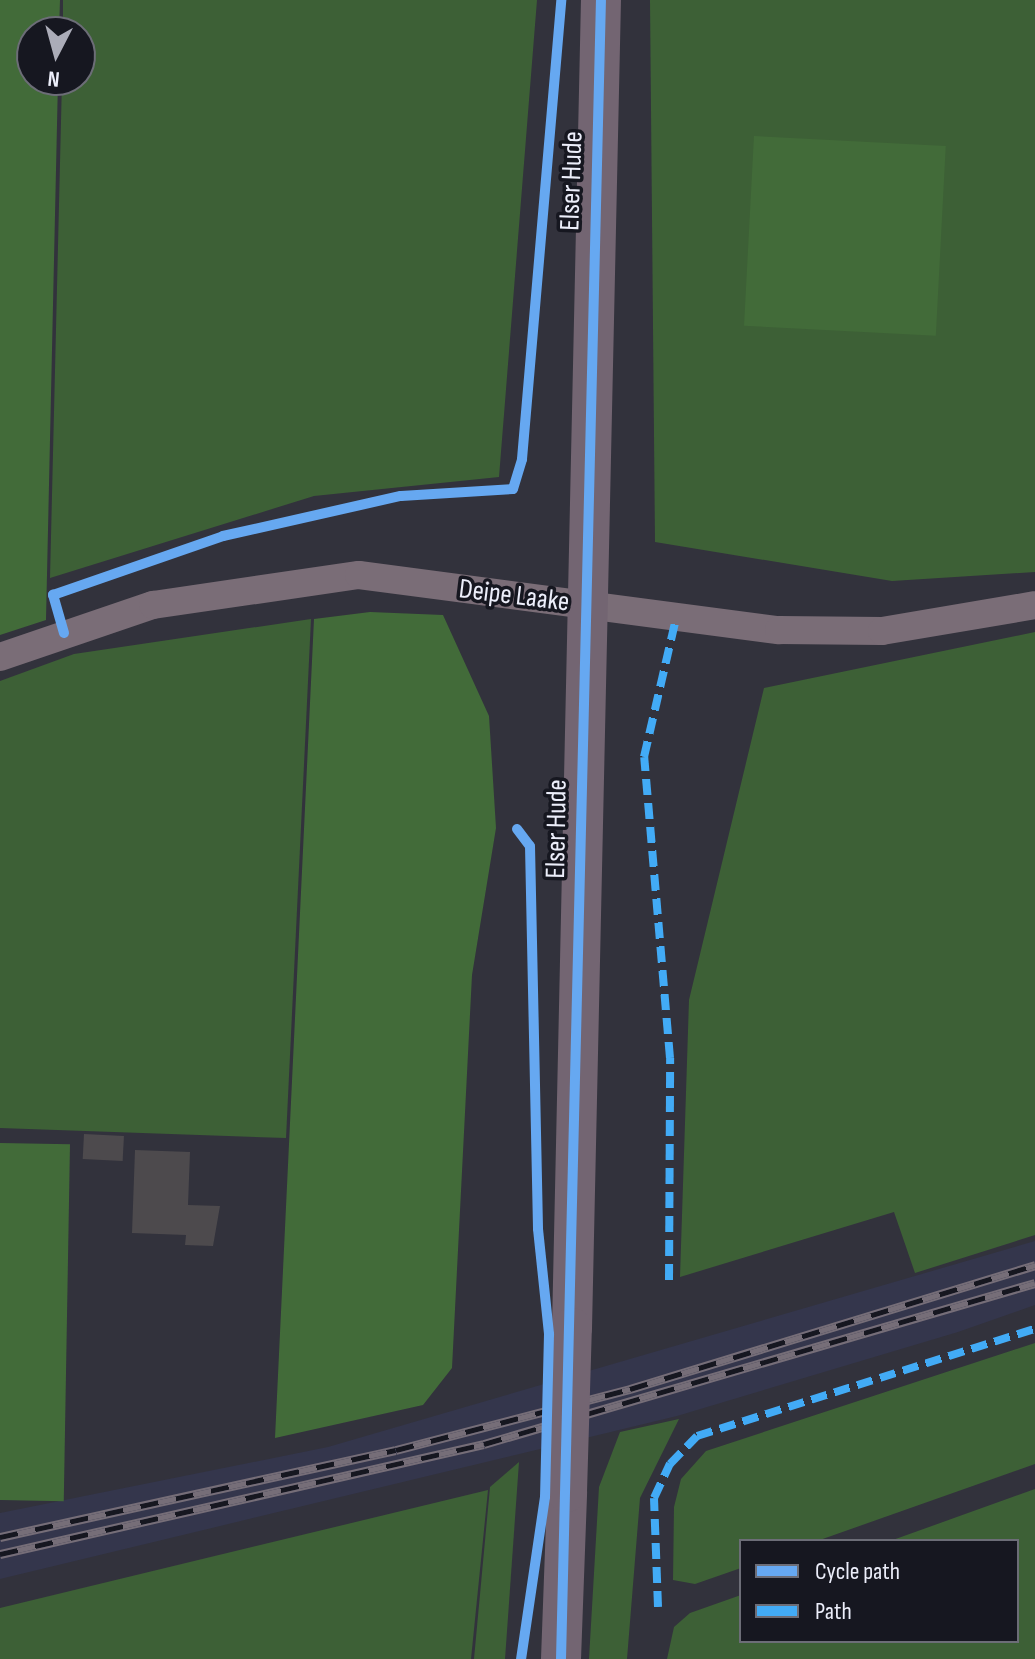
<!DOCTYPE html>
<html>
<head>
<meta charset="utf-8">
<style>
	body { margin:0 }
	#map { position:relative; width:1035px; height:1659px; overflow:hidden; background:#32323c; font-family:"Sofia Sans Condensed",sans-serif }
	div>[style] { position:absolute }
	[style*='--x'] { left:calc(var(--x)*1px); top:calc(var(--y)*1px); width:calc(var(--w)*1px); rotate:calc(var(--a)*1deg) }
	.built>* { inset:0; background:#34364c }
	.green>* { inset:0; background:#3d6036 }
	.forest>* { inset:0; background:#426b39; transform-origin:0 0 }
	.building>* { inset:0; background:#4d4a4d; transform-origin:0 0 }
	.street>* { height:28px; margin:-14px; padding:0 14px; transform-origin:14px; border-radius:14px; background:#7a6d77 }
	.secondary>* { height:40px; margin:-20px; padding:0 20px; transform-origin:20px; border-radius:20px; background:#736572 }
	.rail>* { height:9px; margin-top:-4.5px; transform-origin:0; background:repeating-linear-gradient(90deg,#161720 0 18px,#766e78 0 36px); box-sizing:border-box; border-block:2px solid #766e78 }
	.secondary-bridge>* { height:40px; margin:-20px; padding:0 20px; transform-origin:20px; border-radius:20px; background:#736572 }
	.quiet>* { height:8px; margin-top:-4px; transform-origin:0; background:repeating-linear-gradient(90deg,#42abf6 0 16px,transparent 0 24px) }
	.cycleway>* { height:10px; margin:-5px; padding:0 5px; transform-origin:5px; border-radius:5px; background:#66a8f1 }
	span { translate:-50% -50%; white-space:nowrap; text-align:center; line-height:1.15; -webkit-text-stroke:7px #161720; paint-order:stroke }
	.street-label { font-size:28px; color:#eceefa }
	.legend { position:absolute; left:739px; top:1539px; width:280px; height:104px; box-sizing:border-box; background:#161720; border:2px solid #6c6d77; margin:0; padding:10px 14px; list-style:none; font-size:24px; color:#eceefa }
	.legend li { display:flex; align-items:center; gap:16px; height:40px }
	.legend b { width:40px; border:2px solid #6c6d77 }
	.north { position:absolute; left:16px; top:16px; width:80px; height:80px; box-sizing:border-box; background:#161720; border:2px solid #6c6d77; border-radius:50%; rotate:186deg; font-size:22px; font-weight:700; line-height:32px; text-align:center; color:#eceefa }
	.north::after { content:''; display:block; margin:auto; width:28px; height:36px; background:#abacb8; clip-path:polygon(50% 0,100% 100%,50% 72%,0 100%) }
</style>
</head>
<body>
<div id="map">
	<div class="built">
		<i style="clip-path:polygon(1035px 1241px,1035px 1305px,958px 1332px,677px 1416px,0 1579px,0 1513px,328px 1447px)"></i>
	</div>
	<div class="green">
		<i style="clip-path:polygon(63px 0,537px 0,499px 477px,314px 496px,50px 578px,62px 80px,80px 80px,80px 32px,63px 32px)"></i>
		<i style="clip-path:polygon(650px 0,1035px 0,1035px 572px,892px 581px,655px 542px)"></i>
		<i style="clip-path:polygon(311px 619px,286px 1138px,0 1128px,0 681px,74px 654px)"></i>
		<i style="clip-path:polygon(1035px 632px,1035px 1235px,915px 1273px,894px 1212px,680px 1277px,689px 1000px,764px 688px)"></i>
		<i style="clip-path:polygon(1035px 1343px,1035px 1464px,817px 1541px,741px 1541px,741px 1568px,695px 1584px,673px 1580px,674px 1507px,681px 1479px,706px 1451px)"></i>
		<i style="clip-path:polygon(679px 1419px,640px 1498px,627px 1659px,589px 1659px,599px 1487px,620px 1432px)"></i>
		<i style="clip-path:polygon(519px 1462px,505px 1659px,474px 1659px,490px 1487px)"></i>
		<i style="clip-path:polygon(1035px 1489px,1035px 1659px,667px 1659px,674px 1627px,690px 1613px,741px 1595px,741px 1641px,1017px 1641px,1017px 1541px,890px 1541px)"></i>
		<i style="clip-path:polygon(488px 1490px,471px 1659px,0 1659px,0 1608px)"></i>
	</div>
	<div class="forest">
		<i style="clip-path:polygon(0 0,60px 0,59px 32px,32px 32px,32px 80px,58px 80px,46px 620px,0 635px)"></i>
		<i style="left:754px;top:136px;width:192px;height:190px;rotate:3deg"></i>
		<i style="clip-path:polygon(370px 612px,443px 615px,489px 716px,496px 828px,472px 975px,452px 1368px,423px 1405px,275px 1438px,314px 619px)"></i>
		<i style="left:0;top:1143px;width:70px;height:357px;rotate:1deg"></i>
	</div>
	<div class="building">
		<i style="left:84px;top:1134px;width:40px;height:25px;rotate:3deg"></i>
		<i style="clip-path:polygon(135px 1150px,190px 1152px,188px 1205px,220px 1206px,213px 1246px,185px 1245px,186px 1235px,132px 1233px)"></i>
	</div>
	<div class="street">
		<i style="--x:0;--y:657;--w:162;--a:-18.8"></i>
		<i style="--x:153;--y:605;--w:208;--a:-8.3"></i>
		<i style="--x:359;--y:575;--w:424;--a:7.5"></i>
		<i style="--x:779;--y:630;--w:103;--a:0.6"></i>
		<i style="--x:882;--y:631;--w:155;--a:-9.6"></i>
	</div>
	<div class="secondary">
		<i style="--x:572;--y:1328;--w:1328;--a:-88.75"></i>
		<i style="--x:561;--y:1659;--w:167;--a:-87.9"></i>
	</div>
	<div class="rail">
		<i style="--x:0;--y:1537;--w:405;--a:-12.4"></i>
		<i style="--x:396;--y:1450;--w:242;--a:-14.6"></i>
		<i style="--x:630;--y:1389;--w:424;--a:-17"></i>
		<i style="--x:0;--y:1554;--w:496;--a:-12.8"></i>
		<i style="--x:484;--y:1444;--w:574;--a:-16.29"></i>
	</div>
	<div class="secondary-bridge">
		<i style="--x:567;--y:1492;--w:164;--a:-88.3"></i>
	</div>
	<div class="quiet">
		<i style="--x:669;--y:1280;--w:222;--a:-89.7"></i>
		<i style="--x:670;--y:1058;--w:302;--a:-94.9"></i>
		<i style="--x:644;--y:757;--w:143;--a:-77"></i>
		<i style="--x:658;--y:1607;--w:109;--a:-92.1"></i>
		<i style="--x:654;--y:1498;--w:38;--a:-65"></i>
		<i style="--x:670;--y:1464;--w:39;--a:-46"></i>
		<i style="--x:697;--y:1436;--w:355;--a:-17.6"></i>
	</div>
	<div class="cycleway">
		<i style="--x:64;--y:633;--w:40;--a:-106"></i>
		<i style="--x:53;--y:595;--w:180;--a:-19.1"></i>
		<i style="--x:223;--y:536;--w:182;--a:-12.7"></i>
		<i style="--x:401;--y:496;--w:112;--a:-3.6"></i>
		<i style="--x:513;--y:489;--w:31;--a:-73"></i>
		<i style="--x:522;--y:459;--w:461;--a:-85.1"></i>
		<i style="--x:517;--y:829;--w:21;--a:53"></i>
		<i style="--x:530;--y:846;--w:383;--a:88.8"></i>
		<i style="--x:538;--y:1229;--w:106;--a:84"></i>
		<i style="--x:549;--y:1334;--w:163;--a:91.4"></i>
		<i style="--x:545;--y:1497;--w:164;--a:98.4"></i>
		<i style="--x:561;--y:1659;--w:1659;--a:-88.62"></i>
	</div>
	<div class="street-label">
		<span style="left:572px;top:181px;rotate:-88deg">Elser Hude</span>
		<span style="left:514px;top:596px;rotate:7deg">Deipe Laake</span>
		<span style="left:557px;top:829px;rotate:-89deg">Elser Hude</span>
	</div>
	<ul class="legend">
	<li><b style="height:10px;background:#66a8f1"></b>Cycle path</li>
	<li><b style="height:10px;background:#42abf6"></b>Path</li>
	</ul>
	<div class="north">N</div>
</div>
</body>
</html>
